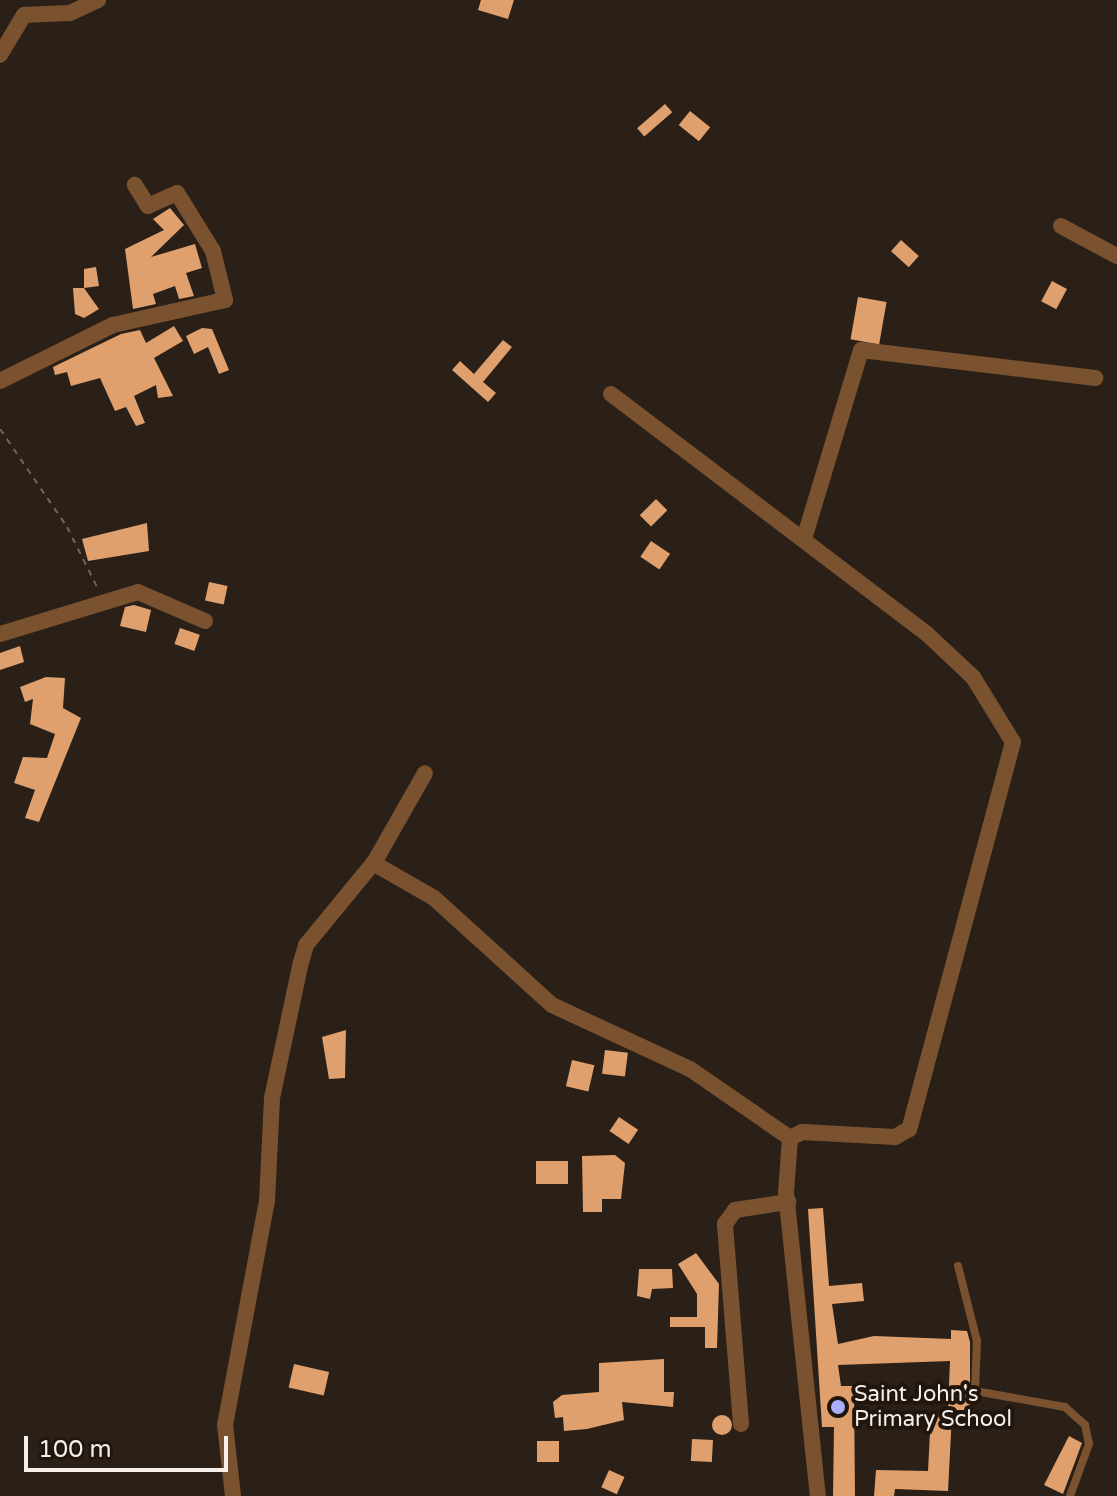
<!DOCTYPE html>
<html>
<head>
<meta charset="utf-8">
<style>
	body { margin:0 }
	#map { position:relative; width:1117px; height:1496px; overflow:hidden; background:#2b2017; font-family:"Varela Round",sans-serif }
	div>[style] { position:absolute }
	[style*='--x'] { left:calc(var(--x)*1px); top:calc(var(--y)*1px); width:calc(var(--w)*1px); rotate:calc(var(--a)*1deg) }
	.building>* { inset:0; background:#dfa06d; transform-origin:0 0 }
	.round { border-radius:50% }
	.path>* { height:2px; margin-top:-1px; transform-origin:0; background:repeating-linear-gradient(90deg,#6f655d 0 6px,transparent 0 12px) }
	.service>* { height:8px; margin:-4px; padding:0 4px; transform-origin:4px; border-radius:4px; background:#7a5230 }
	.minor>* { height:16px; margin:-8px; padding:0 8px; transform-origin:8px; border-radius:8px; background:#7a5230 }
	.dots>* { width:22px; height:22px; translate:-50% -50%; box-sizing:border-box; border:4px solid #21160d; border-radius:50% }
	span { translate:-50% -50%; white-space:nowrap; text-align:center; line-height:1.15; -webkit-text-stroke:8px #21160d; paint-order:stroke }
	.poi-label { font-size:22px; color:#f7efe9 }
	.left { translate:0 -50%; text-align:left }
	.scale { position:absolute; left:24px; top:1436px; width:204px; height:36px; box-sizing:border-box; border:4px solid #f7efe9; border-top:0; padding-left:10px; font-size:24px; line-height:28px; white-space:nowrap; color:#f7efe9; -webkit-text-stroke:6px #21160d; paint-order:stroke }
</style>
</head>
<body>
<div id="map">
	<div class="building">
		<i style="clip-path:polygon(481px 0,514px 0,508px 19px,478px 10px)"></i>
		<i style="left:665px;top:104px;width:11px;height:37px;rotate:49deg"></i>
		<i style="left:690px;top:111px;width:26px;height:18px;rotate:39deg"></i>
		<i style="clip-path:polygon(170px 208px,184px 225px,151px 257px,195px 244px,202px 268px,186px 273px,194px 296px,179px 299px,175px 286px,153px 294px,156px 304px,133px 309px,125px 249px,164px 230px,153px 219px)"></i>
		<i style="left:901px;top:240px;width:24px;height:15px;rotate:42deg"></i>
		<i style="clip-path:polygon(96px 267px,99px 286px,84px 288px,99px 309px,84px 318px,75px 314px,73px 288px,84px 288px,84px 269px)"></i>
		<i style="left:1052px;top:281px;width:17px;height:23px;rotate:28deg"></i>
		<i style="left:858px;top:297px;width:29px;height:43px;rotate:10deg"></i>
		<i style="clip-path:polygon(174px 326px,183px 341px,154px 358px,173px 396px,158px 398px,156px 385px,134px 396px,145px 423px,136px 426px,126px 407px,115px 411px,100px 378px,71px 386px,67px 372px,55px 375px,53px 367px,121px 334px,140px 330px,146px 343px)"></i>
		<i style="clip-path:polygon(202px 328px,212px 329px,229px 370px,219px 374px,208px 347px,194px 354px,186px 336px)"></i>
		<i style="clip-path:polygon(503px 340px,512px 347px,483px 382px,496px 393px,488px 402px,452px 370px,460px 361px,474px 374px)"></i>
		<i style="left:656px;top:499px;width:16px;height:23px;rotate:45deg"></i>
		<i style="clip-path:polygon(147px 523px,149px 551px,88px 561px,82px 539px)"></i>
		<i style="left:651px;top:541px;width:23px;height:19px;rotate:34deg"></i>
		<i style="left:209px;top:582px;width:19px;height:19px;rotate:12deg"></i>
		<i style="clip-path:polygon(134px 605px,151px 610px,146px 632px,120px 626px,125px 607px)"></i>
		<i style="left:180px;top:628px;width:21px;height:17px;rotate:19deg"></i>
		<i style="clip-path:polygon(20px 646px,24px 662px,0 670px,0 653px)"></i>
		<i style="clip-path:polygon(46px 677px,65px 678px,63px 708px,81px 718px,39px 822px,25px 818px,35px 790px,14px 783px,23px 757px,47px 758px,55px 734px,30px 724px,33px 699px,25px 702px,20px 687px)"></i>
		<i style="clip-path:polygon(346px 1030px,345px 1078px,329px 1079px,322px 1037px)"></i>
		<i style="left:605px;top:1050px;width:23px;height:24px;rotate:7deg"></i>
		<i style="left:572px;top:1060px;width:23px;height:27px;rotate:13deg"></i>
		<i style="left:619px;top:1117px;width:23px;height:17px;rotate:34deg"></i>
		<i style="clip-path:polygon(615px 1155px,625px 1163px,621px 1199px,602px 1199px,602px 1212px,583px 1212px,582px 1156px)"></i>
		<i style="left:536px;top:1161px;width:32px;height:23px"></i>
		<i style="clip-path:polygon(823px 1208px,829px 1286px,862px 1283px,864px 1301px,832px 1304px,838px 1344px,874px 1336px,951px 1339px,951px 1330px,967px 1331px,970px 1342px,970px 1410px,948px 1410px,950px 1361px,838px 1365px,841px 1386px,854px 1386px,855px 1496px,833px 1496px,834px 1427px,822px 1427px,808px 1209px)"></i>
		<i style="clip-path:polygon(696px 1253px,719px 1284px,717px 1348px,705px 1348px,705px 1327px,670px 1327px,670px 1317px,697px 1317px,697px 1294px,678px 1264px)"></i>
		<i style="clip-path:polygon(639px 1269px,672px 1269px,673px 1288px,652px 1289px,650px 1299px,637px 1296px)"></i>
		<i style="clip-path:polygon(664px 1359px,664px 1392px,674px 1392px,673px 1407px,622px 1402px,624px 1420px,587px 1429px,564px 1431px,563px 1417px,555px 1418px,553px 1402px,562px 1395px,599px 1392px,599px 1363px)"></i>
		<i style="left:294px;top:1364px;width:36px;height:24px;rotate:13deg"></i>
		<i style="clip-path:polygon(931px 1413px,952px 1414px,948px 1491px,895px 1489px,894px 1496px,874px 1496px,876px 1470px,928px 1471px)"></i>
		<i class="round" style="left:712px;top:1415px;width:20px;height:20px"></i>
		<i style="clip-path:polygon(1069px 1436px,1082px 1443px,1063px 1494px,1044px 1485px)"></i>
		<i style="left:692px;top:1439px;width:21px;height:22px;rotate:3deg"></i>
		<i style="left:537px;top:1441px;width:22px;height:21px"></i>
		<i style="left:609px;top:1470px;width:17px;height:19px;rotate:24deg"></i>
	</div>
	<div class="path">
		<i style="--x:0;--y:429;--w:119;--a:55.6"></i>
		<i style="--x:67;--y:527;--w:67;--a:63.4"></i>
	</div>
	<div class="service">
		<i style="--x:958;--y:1266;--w:77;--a:75.8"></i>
		<i style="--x:977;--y:1341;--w:50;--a:92.3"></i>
		<i style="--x:975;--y:1391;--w:91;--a:10.1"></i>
		<i style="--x:1065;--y:1407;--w:27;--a:42"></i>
		<i style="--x:1085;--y:1425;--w:19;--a:78"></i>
		<i style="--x:1089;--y:1444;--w:55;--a:110.1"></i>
	</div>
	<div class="minor">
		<i style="--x:0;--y:55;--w:47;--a:-59"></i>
		<i style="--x:24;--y:15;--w:46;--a:-2.5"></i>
		<i style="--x:70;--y:13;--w:31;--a:-25"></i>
		<i style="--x:1061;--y:226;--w:64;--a:28.2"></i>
		<i style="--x:0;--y:381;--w:126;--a:-26.4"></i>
		<i style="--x:113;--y:325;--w:115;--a:-12.6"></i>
		<i style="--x:225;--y:300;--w:50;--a:-103.8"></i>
		<i style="--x:213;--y:251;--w:68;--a:-121.8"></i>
		<i style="--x:177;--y:193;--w:32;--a:156"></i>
		<i style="--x:148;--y:206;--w:25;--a:-122"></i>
		<i style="--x:611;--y:394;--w:397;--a:37.2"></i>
		<i style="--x:927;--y:634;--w:63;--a:43.1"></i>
		<i style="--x:973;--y:677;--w:76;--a:58.4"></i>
		<i style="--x:1013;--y:742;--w:401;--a:105"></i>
		<i style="--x:909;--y:1129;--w:16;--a:150"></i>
		<i style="--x:895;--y:1137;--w:93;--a:-176.9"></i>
		<i style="--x:802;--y:1132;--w:13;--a:153"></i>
		<i style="--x:790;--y:1138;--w:55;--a:94.2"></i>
		<i style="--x:786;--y:1193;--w:305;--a:84"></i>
		<i style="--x:804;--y:539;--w:197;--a:-73.2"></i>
		<i style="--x:861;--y:350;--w:236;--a:6.8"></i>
		<i style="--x:0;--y:634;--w:144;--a:-16.9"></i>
		<i style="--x:138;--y:592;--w:73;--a:23.4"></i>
		<i style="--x:373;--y:863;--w:70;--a:29.8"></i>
		<i style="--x:434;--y:898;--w:159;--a:42.2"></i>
		<i style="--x:552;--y:1005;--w:152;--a:24.9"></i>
		<i style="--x:690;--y:1069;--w:121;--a:34.6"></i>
		<i style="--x:741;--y:1424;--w:201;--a:-94.6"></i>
		<i style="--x:725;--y:1224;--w:17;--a:-54"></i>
		<i style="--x:735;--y:1210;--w:54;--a:-8.6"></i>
		<i style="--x:233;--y:1496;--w:71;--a:-96.4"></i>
		<i style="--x:225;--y:1425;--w:228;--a:-79.4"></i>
		<i style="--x:267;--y:1201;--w:103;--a:-87.2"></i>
		<i style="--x:272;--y:1098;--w:135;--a:-78"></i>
		<i style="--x:300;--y:966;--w:22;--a:-74"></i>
		<i style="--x:306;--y:945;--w:109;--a:-50.6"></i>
		<i style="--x:375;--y:861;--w:101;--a:-60.4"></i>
	</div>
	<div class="dots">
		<i style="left:838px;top:1407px;background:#acaffb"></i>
	</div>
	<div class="poi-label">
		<span class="left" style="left:854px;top:1407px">Saint John's<br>Primary School</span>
	</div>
	<div class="scale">100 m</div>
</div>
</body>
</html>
